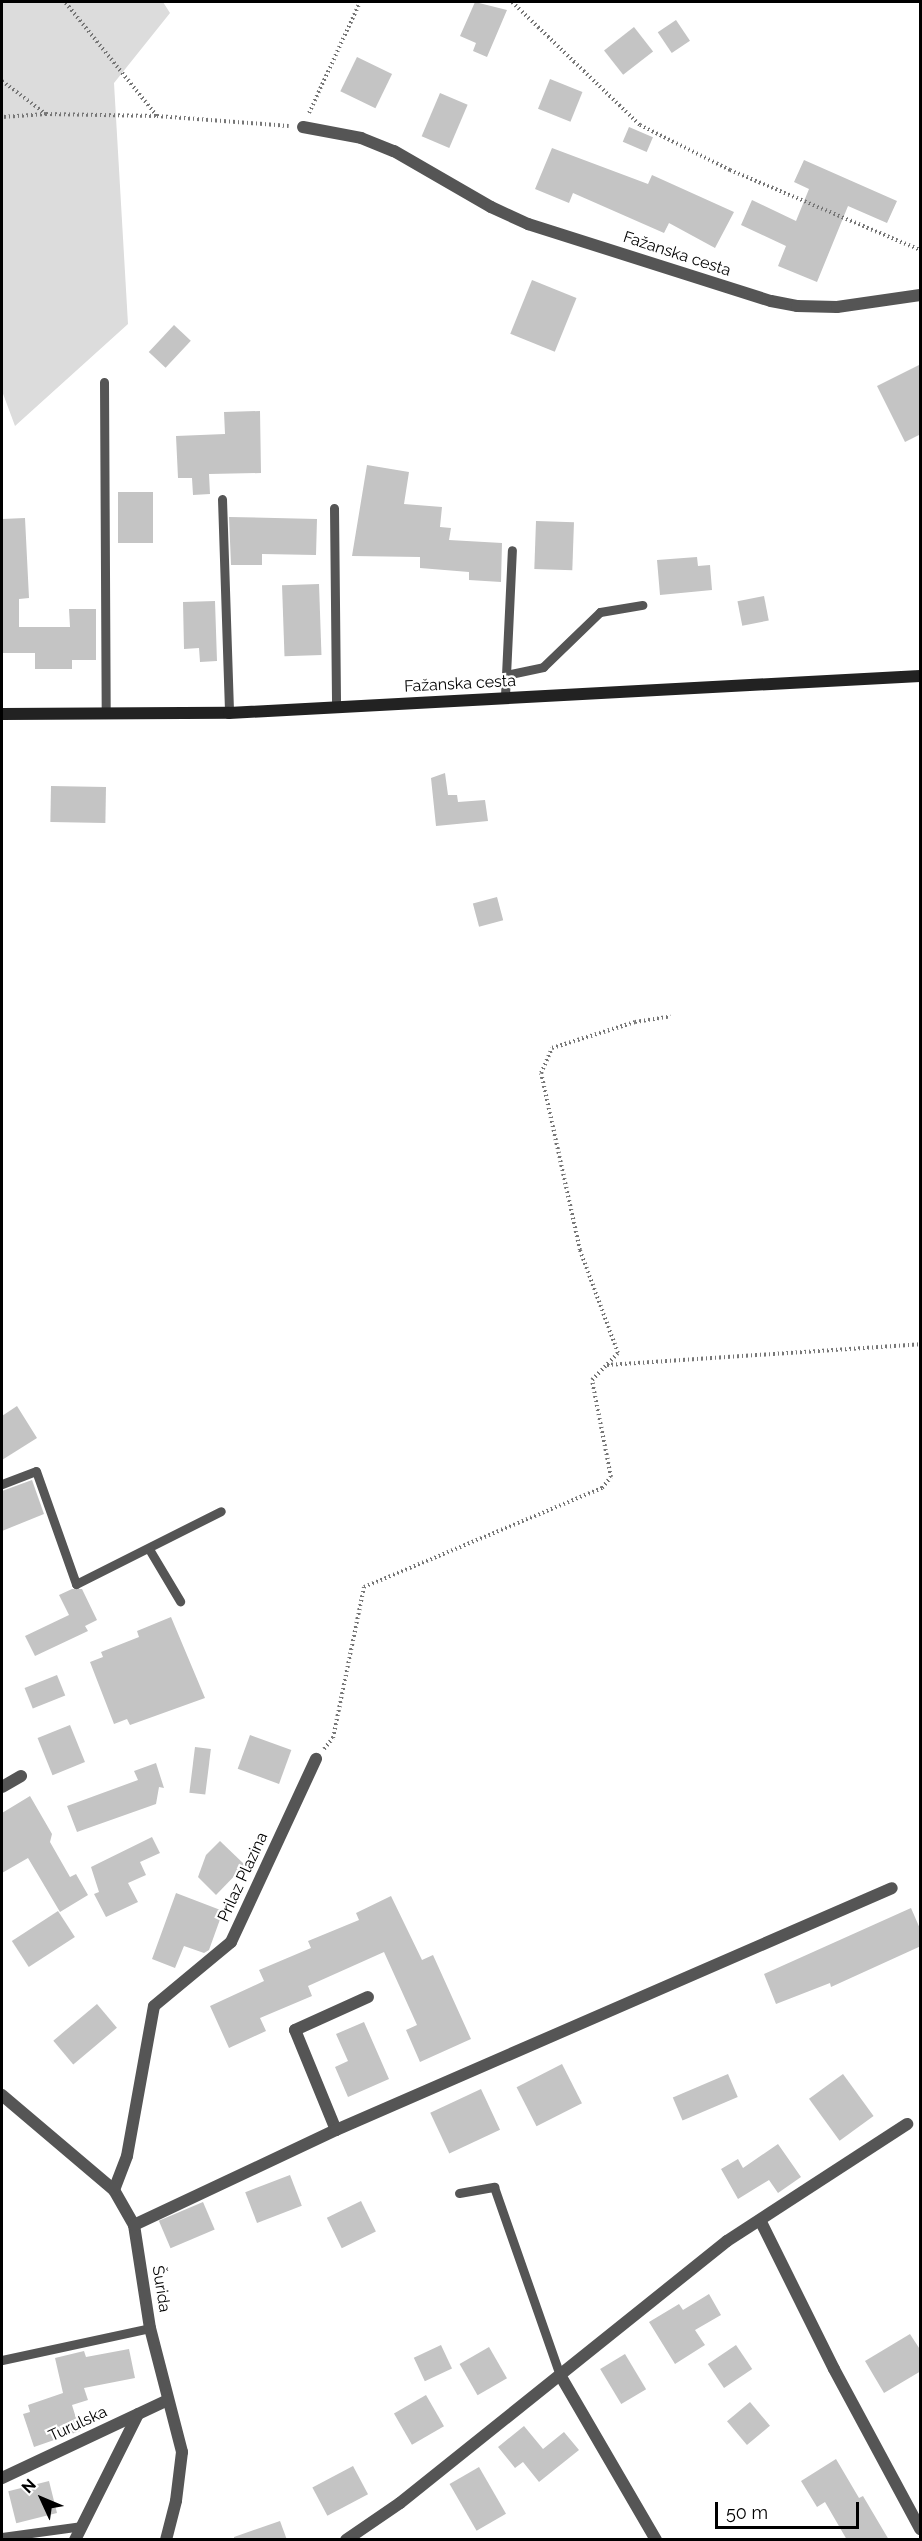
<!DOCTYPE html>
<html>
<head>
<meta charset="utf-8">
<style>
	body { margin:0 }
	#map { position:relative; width:922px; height:2541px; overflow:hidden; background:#fff; font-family:Raleway,sans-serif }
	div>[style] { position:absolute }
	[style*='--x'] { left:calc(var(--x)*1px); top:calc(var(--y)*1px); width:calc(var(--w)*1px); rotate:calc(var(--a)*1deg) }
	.green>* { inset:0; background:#dcdcdc }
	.building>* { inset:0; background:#c4c4c4; transform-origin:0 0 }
	.path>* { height:4px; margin-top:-2px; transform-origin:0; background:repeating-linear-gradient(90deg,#777 0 1.5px,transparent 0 4.5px) }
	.lane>* { height:9px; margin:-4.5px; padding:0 4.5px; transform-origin:4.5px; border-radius:4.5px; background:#555 }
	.street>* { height:12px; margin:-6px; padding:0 6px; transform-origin:6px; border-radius:6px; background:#555 }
	.secondary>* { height:12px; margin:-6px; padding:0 6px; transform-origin:6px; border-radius:6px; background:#222 }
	span { translate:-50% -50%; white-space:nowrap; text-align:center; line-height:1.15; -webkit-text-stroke:4.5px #fff; paint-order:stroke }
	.street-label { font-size:16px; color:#000 }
	.frame { position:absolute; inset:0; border:3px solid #000; pointer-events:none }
	.north { position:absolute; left:12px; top:2469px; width:60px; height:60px; -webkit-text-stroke:4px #fff; paint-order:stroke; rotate:314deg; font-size:16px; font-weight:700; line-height:24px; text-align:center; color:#000 }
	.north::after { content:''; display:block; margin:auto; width:21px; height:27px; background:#000; clip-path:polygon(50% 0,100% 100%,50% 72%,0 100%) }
	.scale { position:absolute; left:715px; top:2502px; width:144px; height:27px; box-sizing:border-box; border:3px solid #000; border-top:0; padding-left:8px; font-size:18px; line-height:21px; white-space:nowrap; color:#000; -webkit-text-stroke:4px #fff; paint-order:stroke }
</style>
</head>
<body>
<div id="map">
	<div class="green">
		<i style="clip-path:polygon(2px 2px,163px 2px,170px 13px,114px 83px,128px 324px,15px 426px,2px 391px)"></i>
	</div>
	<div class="building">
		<i style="clip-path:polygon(475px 2px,507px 10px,487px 57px,473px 51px,476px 43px,460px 36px)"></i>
		<i style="left:676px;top:20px;width:25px;height:22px;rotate:56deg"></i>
		<i style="left:634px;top:27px;width:31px;height:38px;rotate:52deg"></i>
		<i style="left:357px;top:57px;width:39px;height:38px;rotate:26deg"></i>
		<i style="left:550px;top:79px;width:35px;height:32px;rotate:22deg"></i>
		<i style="left:440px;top:93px;width:30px;height:47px;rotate:23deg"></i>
		<i style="left:629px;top:127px;width:26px;height:16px;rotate:23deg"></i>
		<i style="clip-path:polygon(552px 148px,648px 184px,652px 175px,734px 212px,715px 248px,669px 223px,664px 233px,573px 193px,569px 203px,535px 189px)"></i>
		<i style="clip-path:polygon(804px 160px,897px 201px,887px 223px,848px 206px,817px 282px,778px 266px,786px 246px,741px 225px,752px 200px,796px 221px,809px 189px,794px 182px)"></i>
		<i style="left:532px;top:280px;width:48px;height:58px;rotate:22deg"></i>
		<i style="left:174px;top:325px;width:23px;height:37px;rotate:43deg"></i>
		<i style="clip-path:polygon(921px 364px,921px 434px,905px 442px,877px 386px)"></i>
		<i style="clip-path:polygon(260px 411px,261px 473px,209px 474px,210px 494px,193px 495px,192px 478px,178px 478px,176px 436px,225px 434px,224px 412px)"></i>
		<i style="clip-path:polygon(367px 465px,409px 472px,404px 504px,442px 507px,440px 527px,451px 528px,449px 540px,502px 543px,501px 582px,469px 580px,469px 572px,420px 568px,420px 557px,352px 556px)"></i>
		<i style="left:118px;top:492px;width:35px;height:51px"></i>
		<i style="clip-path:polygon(229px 517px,317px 519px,316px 555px,262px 554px,262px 565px,231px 565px)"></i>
		<i style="clip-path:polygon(25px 518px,29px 598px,19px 599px,19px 627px,70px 627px,69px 609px,96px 609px,96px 660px,72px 660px,72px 669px,35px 669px,35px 653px,2px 653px,2px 519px)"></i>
		<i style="left:536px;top:521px;width:38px;height:48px;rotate:2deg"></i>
		<i style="clip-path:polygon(697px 557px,698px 566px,710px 565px,712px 590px,660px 595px,657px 560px)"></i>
		<i style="left:319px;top:584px;width:71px;height:37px;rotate:88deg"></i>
		<i style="left:764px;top:596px;width:25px;height:27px;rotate:79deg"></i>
		<i style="clip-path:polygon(215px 601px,217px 661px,200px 662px,199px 648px,184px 649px,183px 602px)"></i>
		<i style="clip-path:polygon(445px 773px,448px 795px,457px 795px,458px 802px,485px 800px,488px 821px,436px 826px,431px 778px)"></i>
		<i style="left:51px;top:786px;width:55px;height:36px;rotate:1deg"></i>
		<i style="left:497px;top:897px;width:24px;height:25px;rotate:75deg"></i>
		<i style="clip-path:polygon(17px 1406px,37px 1438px,2px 1460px,2px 1416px)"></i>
		<i style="clip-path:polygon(32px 1480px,44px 1514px,2px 1531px,2px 1491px)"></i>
		<i style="clip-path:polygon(72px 1589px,82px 1589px,97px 1620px,85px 1626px,88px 1631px,35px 1656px,25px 1636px,69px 1615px,59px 1595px)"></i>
		<i style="clip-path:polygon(171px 1617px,205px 1698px,130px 1725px,127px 1719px,114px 1724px,90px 1662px,103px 1657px,101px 1652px,139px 1637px,137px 1631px)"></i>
		<i style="left:57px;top:1675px;width:22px;height:35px;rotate:68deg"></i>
		<i style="left:70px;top:1725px;width:40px;height:35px;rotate:68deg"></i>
		<i style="left:250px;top:1735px;width:44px;height:36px;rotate:20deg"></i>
		<i style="left:195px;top:1747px;width:16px;height:46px;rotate:7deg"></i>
		<i style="clip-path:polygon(156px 1763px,164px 1788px,159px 1787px,156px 1804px,77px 1832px,67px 1806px,138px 1780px,134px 1771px)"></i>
		<i style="clip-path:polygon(30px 1796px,52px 1834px,50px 1842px,70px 1877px,76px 1874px,88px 1895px,60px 1912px,28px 1858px,2px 1873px,2px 1813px)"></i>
		<i style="clip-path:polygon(152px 1837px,160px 1853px,140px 1862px,146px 1875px,128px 1883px,138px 1902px,106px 1917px,94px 1894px,99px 1892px,91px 1867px)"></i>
		<i style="clip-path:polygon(220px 1841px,245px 1865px,216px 1895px,198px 1877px,206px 1855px)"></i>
		<i style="clip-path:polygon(176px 1893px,223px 1911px,209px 1950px,204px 1953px,184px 1946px,175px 1968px,152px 1959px)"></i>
		<i style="clip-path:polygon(391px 1896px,422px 1960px,433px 1955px,471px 2039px,420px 2062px,406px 2030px,417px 2025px,384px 1952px,308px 1986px,312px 1996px,260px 2018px,266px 2031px,229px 2048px,210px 2006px,264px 1981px,259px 1970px,311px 1948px,308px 1941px,359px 1920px,356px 1913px)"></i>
		<i style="clip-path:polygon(911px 1908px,921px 1931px,921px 1946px,831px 1987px,830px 1983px,776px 2004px,764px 1974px)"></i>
		<i style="left:58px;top:1911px;width:31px;height:55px;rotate:57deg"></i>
		<i style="left:97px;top:2004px;width:31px;height:57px;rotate:50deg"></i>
		<i style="clip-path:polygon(364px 2022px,389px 2079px,348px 2097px,335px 2067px,348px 2061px,336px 2034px)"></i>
		<i style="left:562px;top:2064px;width:44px;height:51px;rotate:63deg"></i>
		<i style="left:728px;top:2074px;width:25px;height:60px;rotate:67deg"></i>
		<i style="left:843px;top:2074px;width:52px;height:42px;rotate:54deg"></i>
		<i style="left:481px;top:2089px;width:45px;height:56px;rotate:65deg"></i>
		<i style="clip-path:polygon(778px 2144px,801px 2177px,778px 2193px,769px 2180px,738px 2199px,721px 2169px,738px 2159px,743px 2168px)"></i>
		<i style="left:290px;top:2175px;width:33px;height:48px;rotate:69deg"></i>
		<i style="left:361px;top:2201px;width:34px;height:38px;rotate:64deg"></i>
		<i style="left:203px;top:2202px;width:30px;height:48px;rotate:67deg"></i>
		<i style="clip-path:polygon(709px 2294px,721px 2315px,695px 2330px,705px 2345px,675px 2364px,649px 2322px,679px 2304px,683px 2310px)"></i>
		<i style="clip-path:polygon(910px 2334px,921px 2351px,921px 2371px,884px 2393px,865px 2361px)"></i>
		<i style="left:441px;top:2345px;width:26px;height:30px;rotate:65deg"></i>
		<i style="left:736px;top:2345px;width:29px;height:34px;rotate:56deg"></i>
		<i style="left:489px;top:2347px;width:36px;height:34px;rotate:60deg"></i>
		<i style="clip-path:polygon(129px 2349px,135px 2378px,84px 2388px,88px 2400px,72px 2405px,80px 2431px,34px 2447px,23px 2414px,30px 2412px,28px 2405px,63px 2393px,55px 2358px,84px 2351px,86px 2357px)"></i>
		<i style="left:625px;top:2354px;width:41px;height:29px;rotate:59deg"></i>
		<i style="left:426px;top:2395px;width:36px;height:37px;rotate:60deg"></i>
		<i style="left:750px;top:2402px;width:31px;height:30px;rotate:50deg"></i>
		<i style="clip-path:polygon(524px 2426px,543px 2449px,564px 2432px,579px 2450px,539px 2482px,523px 2462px,515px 2468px,498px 2447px)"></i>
		<i style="clip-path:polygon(836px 2459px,859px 2498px,863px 2496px,889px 2540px,847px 2540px,825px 2502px,817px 2507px,801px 2481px)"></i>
		<i style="left:353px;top:2466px;width:32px;height:46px;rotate:62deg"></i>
		<i style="left:479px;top:2467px;width:54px;height:34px;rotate:60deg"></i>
		<i style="left:49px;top:2481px;width:33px;height:42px;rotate:76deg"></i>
		<i style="clip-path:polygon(280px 2521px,287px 2540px,234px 2540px,234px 2537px)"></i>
	</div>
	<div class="path">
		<i style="--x:512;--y:2;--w:178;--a:43.9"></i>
		<i style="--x:640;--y:125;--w:101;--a:26.6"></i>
		<i style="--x:730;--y:170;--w:206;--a:22.8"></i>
		<i style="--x:2;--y:81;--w:55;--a:36.9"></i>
		<i style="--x:46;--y:114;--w:44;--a:176.1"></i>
		<i style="--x:309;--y:113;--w:122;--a:-65.3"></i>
		<i style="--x:46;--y:114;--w:111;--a:1"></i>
		<i style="--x:157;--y:116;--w:146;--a:-128.9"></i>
		<i style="--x:157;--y:116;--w:132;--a:4.3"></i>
		<i style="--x:607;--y:1365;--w:314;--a:-3.8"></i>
		<i style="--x:324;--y:1749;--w:14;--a:-51"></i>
		<i style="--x:333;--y:1738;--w:154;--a:-78.4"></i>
		<i style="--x:364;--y:1587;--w:258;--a:-22.6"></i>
		<i style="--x:602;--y:1488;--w:14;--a:-51"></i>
		<i style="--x:611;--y:1477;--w:99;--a:-101.1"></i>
		<i style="--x:592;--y:1380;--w:37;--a:-46"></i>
		<i style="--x:618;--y:1353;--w:110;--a:-110.3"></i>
		<i style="--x:580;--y:1250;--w:181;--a:-102.4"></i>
		<i style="--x:541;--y:1073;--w:27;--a:-66"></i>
		<i style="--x:552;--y:1048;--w:87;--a:-17.4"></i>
		<i style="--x:635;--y:1022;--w:36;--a:-9"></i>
	</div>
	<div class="lane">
		<i style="--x:104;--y:382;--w:331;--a:89.7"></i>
		<i style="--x:222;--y:499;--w:214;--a:88.1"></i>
		<i style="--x:334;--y:508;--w:199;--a:89.4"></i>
		<i style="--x:506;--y:675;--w:125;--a:-87.3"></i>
		<i style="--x:505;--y:698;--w:23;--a:-88"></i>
		<i style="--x:506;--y:675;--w:38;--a:-12"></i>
		<i style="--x:543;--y:667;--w:79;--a:-44"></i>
		<i style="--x:600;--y:612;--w:43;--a:-9.5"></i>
		<i style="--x:2;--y:1484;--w:36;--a:-21"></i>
		<i style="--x:36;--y:1471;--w:120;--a:70.5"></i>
		<i style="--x:76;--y:1584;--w:162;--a:-26.7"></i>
		<i style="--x:149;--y:1549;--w:61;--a:59.2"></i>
		<i style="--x:459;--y:2193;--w:36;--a:-10"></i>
		<i style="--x:494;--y:2187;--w:199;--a:70.7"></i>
		<i style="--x:2;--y:2360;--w:151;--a:-12.2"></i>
		<i style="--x:2;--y:2537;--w:81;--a:-7.8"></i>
	</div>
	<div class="street">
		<i style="--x:303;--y:127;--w:59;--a:10.7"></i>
		<i style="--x:361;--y:138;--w:35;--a:22"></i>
		<i style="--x:394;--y:151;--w:112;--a:30"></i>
		<i style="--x:491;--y:207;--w:41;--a:24.7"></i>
		<i style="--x:528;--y:224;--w:255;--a:17.6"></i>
		<i style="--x:771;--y:301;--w:26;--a:11"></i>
		<i style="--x:797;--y:306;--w:40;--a:1.4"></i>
		<i style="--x:837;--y:307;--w:84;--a:-8.2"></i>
		<i style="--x:2;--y:1787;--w:22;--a:-30"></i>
		<i style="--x:2;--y:2095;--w:147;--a:40.3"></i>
		<i style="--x:114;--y:2190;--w:40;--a:60.3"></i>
		<i style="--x:134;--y:2225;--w:104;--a:81.2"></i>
		<i style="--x:150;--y:2328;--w:128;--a:75.5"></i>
		<i style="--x:182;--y:2452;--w:49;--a:97"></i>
		<i style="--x:176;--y:2501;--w:40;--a:104.4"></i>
		<i style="--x:336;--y:2130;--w:108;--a:-112.3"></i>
		<i style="--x:295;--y:2030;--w:80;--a:-24.3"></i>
		<i style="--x:114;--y:2190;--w:36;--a:-69"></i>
		<i style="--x:127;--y:2156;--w:152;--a:-79.8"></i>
		<i style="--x:154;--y:2006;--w:100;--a:-39.7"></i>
		<i style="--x:231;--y:1942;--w:202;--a:-65.1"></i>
		<i style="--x:760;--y:2220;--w:166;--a:63.6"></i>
		<i style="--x:834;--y:2369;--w:182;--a:61.7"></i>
		<i style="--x:134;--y:2225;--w:223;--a:-25.2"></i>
		<i style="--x:336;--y:2130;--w:606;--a:-23.52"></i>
		<i style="--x:560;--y:2375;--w:191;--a:59.8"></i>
		<i style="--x:2;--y:2478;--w:183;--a:-25.2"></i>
		<i style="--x:75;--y:2540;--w:141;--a:-63.4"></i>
		<i style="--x:346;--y:2540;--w:65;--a:-34.4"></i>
		<i style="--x:400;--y:2503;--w:419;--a:-38.7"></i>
		<i style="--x:727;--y:2241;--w:215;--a:-33"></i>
	</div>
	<div class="secondary">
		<i style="--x:2;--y:714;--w:227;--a:-0.3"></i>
		<i style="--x:229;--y:713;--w:692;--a:-3.07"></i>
	</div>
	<div class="street-label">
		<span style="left:677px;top:254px;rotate:18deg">Fažanska cesta</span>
		<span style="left:460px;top:684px;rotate:-3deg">Fažanska cesta</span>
		<span style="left:243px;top:1877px;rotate:-65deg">Prilaz Plazina</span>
		<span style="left:161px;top:2289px;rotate:81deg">Šurida</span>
		<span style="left:78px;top:2424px;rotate:-25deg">Turulska</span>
	</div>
	<div class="frame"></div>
	<div class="north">N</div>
	<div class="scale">50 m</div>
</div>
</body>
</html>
